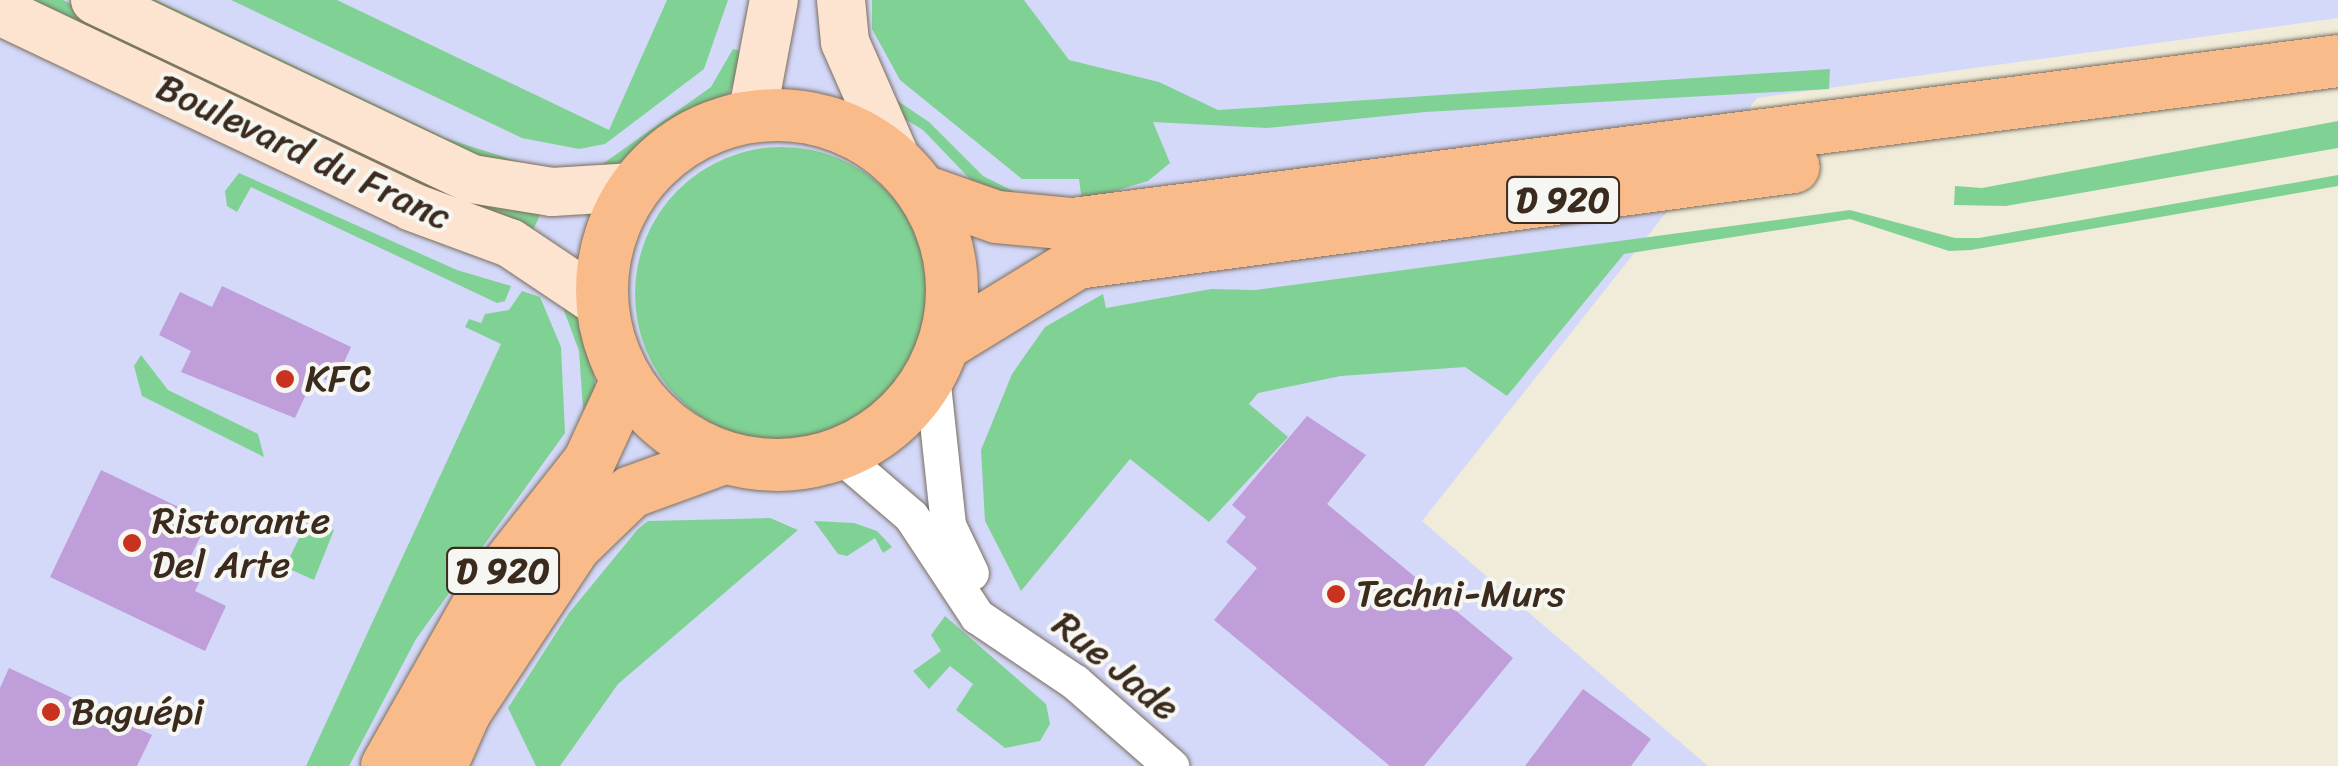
<!DOCTYPE html>
<html>
<head>
<meta charset="utf-8">
<style>
	body { margin:0 }
	#map { position:relative; width:2338px; height:766px; overflow:hidden; background:#f0ecd9; font-family:Sriracha,sans-serif }
	div>[style] { position:absolute }
	[style*='--x'] { left:calc(var(--x)*1px); top:calc(var(--y)*1px); width:calc(var(--w)*1px); rotate:calc(var(--a)*1deg) }
	.built>* { inset:0; background:#d4d8f9 }
	.green>* { inset:0; background:#80d294 }
	.round { border-radius:50% }
	.building>* { inset:0; background:#c09ed9 }
	.roads { filter:drop-shadow(0 0 2px #7a6e5f) drop-shadow(0 0 2px #7a6e5f) }
	.street>* { height:35px; margin:-17.5px; padding:0 17.5px; transform-origin:17.5px; border-radius:17.5px; background:#fff }
	.secondary>* { height:48px; margin:-24px; padding:0 24px; transform-origin:24px; border-radius:24px; background:#fde4d1 }
	.primary>* { height:52px; margin:-26px; padding:0 26px; transform-origin:26px; border-radius:26px; background:#fabb8b }
	.primary>.ring { margin:-26px; padding:0; box-sizing:content-box; background:none; border:52px solid #fabb8b; border-radius:50% }
	.dots>* { width:28px; height:28px; translate:-50% -50%; box-sizing:border-box; border:5px solid #f6f6f2; border-radius:50% }
	span { translate:-50% -50%; white-space:nowrap; text-align:center; line-height:1.15; -webkit-text-stroke:8px #f6f6f2; paint-order:stroke }
	.shield-label span { padding:2px 8px; background:#f6f6f2; border:2px solid; border-radius:8px; -webkit-text-stroke-width:0 }
	.shield-label { font-size:35px; color:#3b2a1e; font-weight:700 }
	.street-label { font-size:38px; color:#3b2a1e }
	.poi-label { font-size:38px; color:#3b2a1e }
	.left { translate:0 -50%; text-align:left }
</style>
</head>
<body>
<div id="map">
	<div class="built">
		<i style="clip-path:polygon(0 0,2338px 0,2338px 18px,1757px 98px,1422px 521px,1708px 766px,0 766px)"></i>
	</div>
	<div class="green">
		<i style="clip-path:polygon(17px 0,63px 0,435px 177px,541px 206px,540px 215px,530px 237px)"></i>
		<i style="clip-path:polygon(128px 0,156px 0,445px 138px,538px 168px,482px 165px)"></i>
		<i style="clip-path:polygon(231px 0,337px 0,609px 130px,667px 0,728px 0,704px 69px,605px 144px,579px 149px,522px 138px)"></i>
		<i style="clip-path:polygon(872px 0,1024px 0,1069px 60px,1159px 82px,1218px 110px,1830px 69px,1829px 89px,1425px 112px,1267px 128px,1153px 122px,1170px 163px,1148px 181px,1082px 201px,1079px 179px,1022px 179px,900px 80px,872px 29px)"></i>
		<i style="clip-path:polygon(733px 49px,748px 53px,729px 93px,653px 150px,587px 175px,711px 87px)"></i>
		<i style="clip-path:polygon(883px 91px,929px 122px,983px 176px,1043px 206px,971px 180px,923px 130px,900px 116px)"></i>
		<i style="clip-path:polygon(2338px 121px,2338px 148px,2006px 206px,1954px 205px,1955px 186px,1982px 188px)"></i>
		<i class="round" style="left:635px;top:147px;width:294px;height:294px"></i>
		<i style="clip-path:polygon(239px 173px,457px 270px,511px 286px,505px 301px,497px 303px,251px 187px,237px 212px,227px 206px,225px 191px)"></i>
		<i style="clip-path:polygon(2338px 175px,2338px 186px,1971px 250px,1949px 251px,1850px 219px,1624px 254px,1507px 396px,1465px 367px,1341px 376px,1258px 393px,1249px 404px,1288px 437px,1209px 522px,1130px 459px,1021px 591px,985px 521px,981px 450px,1012px 374px,1045px 327px,1103px 294px,1106px 308px,1211px 289px,1255px 290px,1850px 210px,1955px 238px,1979px 238px)"></i>
		<i style="clip-path:polygon(522px 291px,540px 297px,561px 347px,565px 433px,416px 639px,349px 766px,306px 766px,501px 344px,465px 327px,469px 319px,481px 323px,485px 314px,509px 310px)"></i>
		<i style="clip-path:polygon(558px 294px,584px 312px,590px 336px,597px 404px,584px 422px,579px 351px)"></i>
		<i style="clip-path:polygon(141px 355px,168px 390px,258px 434px,264px 457px,142px 396px,134px 366px)"></i>
		<i style="clip-path:polygon(770px 518px,798px 530px,618px 684px,560px 766px,536px 766px,508px 708px,569px 613px,638px 529px,648px 521px)"></i>
		<i style="clip-path:polygon(308px 520px,334px 530px,314px 580px,285px 567px)"></i>
		<i style="clip-path:polygon(814px 521px,854px 523px,877px 531px,892px 547px,883px 553px,875px 538px,847px 556px,838px 554px)"></i>
		<i style="clip-path:polygon(945px 616px,1046px 704px,1050px 724px,1040px 741px,1005px 748px,956px 710px,973px 684px,950px 666px,929px 689px,913px 671px,941px 651px,931px 635px)"></i>
	</div>
	<div class="building">
		<i style="clip-path:polygon(222px 286px,351px 347px,334px 384px,315px 375px,295px 418px,181px 372px,191px 351px,159px 335px,180px 292px,212px 307px)"></i>
		<i style="clip-path:polygon(1307px 416px,1366px 455px,1327px 504px,1513px 658px,1424px 766px,1390px 766px,1214px 620px,1257px 568px,1226px 542px,1246px 517px,1232px 505px)"></i>
		<i style="clip-path:polygon(101px 470px,208px 521px,187px 564px,204px 572px,195px 591px,226px 606px,205px 651px,50px 577px)"></i>
		<i style="clip-path:polygon(9px 668px,152px 735px,137px 766px,0 766px,0 688px)"></i>
		<i style="clip-path:polygon(1583px 689px,1651px 739px,1631px 766px,1525px 766px)"></i>
	</div>
	<div class="roads">
		<div class="street">
			<i style="--x:932;--y:375;--w:151;--a:83.9"></i>
			<i style="--x:948;--y:525;--w:53;--a:64.4"></i>
			<i style="--x:840;--y:455;--w:94;--a:40.7"></i>
			<i style="--x:911;--y:516;--w:120;--a:56.6"></i>
			<i style="--x:977;--y:616;--w:118;--a:34"></i>
			<i style="--x:1075;--y:682;--w:128;--a:41.2"></i>
		</div>
		<div class="secondary">
			<i style="--x:95;--y:0;--w:417;--a:25.4"></i>
			<i style="--x:472;--y:179;--w:81;--a:9.2"></i>
			<i style="--x:552;--y:192;--w:82;--a:-3.5"></i>
			<i style="--x:841;--y:0;--w:42;--a:84.6"></i>
			<i style="--x:845;--y:42;--w:130;--a:66.4"></i>
			<i style="--x:0;--y:11;--w:456;--a:25.4"></i>
			<i style="--x:412;--y:207;--w:104;--a:20.2"></i>
			<i style="--x:510;--y:243;--w:110;--a:33.8"></i>
			<i style="--x:752;--y:116;--w:118;--a:-79.3"></i>
		</div>
		<div class="primary">
			<i class="ring" style="left:602px;top:115px;width:298px;height:298px"></i>
			<i style="--x:923;--y:191;--w:78;--a:19.4"></i>
			<i style="--x:997;--y:217;--w:76;--a:5.3"></i>
			<i style="--x:1073;--y:224;--w:1275;--a:-7.34"></i>
			<i style="--x:945;--y:344;--w:155;--a:-31.5"></i>
			<i style="--x:1077;--y:263;--w:723;--a:-7.63"></i>
			<i style="--x:387;--y:766;--w:195;--a:-60.5"></i>
			<i style="--x:483;--y:596;--w:171;--a:-51.7"></i>
			<i style="--x:589;--y:462;--w:88;--a:-65.2"></i>
			<i style="--x:441;--y:766;--w:59;--a:-66"></i>
			<i style="--x:465;--y:712;--w:199;--a:-56.5"></i>
			<i style="--x:575;--y:546;--w:78;--a:-44"></i>
			<i style="--x:631;--y:492;--w:99;--a:-20.1"></i>
		</div>
	</div>
	<div class="dots">
		<i style="left:285px;top:379px;background:#c8321e"></i>
		<i style="left:132px;top:543px;background:#c8321e"></i>
		<i style="left:1336px;top:594px;background:#c8321e"></i>
		<i style="left:51px;top:712px;background:#c8321e"></i>
	</div>
	<div class="shield-label">
		<span style="left:1563px;top:200px">D 920</span>
		<span style="left:503px;top:571px">D 920</span>
	</div>
	<div class="street-label">
		<span style="left:304px;top:152px;rotate:25deg">Boulevard du Franc</span>
		<span style="left:1116px;top:666px;rotate:39deg">Rue Jade</span>
	</div>
	<div class="poi-label">
		<span class="left" style="left:305px;top:379px">KFC</span>
		<span class="left" style="left:152px;top:543px">Ristorante<br>Del Arte</span>
		<span class="left" style="left:1356px;top:594px">Techni-Murs</span>
		<span class="left" style="left:71px;top:712px">Baguépi</span>
	</div>
</div>
</body>
</html>
